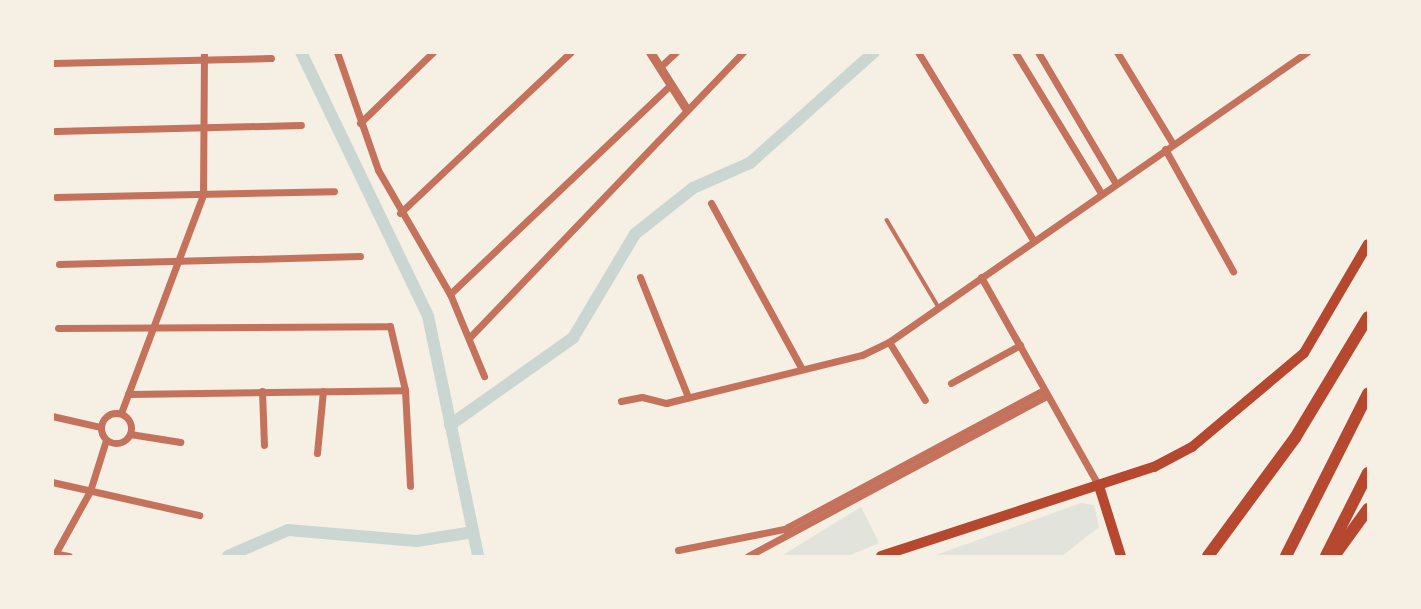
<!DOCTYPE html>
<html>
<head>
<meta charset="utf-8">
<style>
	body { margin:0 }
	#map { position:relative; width:1421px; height:609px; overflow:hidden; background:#f6efe4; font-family:"Work Sans",sans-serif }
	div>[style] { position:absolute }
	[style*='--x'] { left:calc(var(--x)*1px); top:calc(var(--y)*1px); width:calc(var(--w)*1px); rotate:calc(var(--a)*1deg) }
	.green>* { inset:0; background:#e2e4dc }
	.canal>* { height:12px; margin:-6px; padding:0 6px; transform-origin:6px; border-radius:6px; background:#c9d6d2 }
	.service>* { height:3.5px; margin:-1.75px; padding:0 1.75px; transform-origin:1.75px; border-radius:1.75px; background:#c5725c }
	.minor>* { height:7px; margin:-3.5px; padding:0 3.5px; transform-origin:3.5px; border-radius:3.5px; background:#c5725c }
	.minor>.ring { margin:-3.5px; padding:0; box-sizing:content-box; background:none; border:7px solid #c5725c; border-radius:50% }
	.tertiary>* { height:9px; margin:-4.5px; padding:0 4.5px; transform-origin:4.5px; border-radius:4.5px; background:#c5725c }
	.secondary>* { height:10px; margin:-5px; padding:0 5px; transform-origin:5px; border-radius:5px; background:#b5482f }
	.motorway>* { height:12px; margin:-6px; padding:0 6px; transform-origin:6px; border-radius:6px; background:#b5482f }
	span { translate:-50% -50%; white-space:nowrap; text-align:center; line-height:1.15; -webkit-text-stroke:6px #f6efe4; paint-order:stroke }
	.frame { position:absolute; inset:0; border:54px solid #f6efe4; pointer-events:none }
</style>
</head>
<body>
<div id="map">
	<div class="green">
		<i style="clip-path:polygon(1081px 503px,1094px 505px,1099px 527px,1062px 556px,933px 556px)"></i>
		<i style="clip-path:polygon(861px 507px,879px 543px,848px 556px,781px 556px)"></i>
	</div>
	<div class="canal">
		<i style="--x:301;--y:52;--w:293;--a:64.3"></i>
		<i style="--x:428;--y:316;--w:245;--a:78.2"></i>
		<i style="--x:450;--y:425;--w:151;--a:-35.3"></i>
		<i style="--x:573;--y:338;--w:121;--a:-59.2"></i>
		<i style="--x:635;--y:234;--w:74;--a:-38.4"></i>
		<i style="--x:693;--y:188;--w:62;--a:-23.7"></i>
		<i style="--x:750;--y:163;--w:166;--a:-41.8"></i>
		<i style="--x:228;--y:556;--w:65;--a:-23.4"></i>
		<i style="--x:288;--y:530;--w:129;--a:4.9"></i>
		<i style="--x:417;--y:541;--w:57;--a:-9.1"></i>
	</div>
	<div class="service">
		<i style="--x:887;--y:220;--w:100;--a:59.3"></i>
	</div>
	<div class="minor">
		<i style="--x:337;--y:52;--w:125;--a:70.8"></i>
		<i style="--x:378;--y:170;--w:143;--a:59.9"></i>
		<i style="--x:450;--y:294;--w:89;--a:67.5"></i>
		<i style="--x:918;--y:52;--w:220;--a:58.5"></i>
		<i style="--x:1015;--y:52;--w:165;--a:58.6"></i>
		<i style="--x:1038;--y:52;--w:153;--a:59.4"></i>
		<i style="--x:1117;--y:52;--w:108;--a:58.7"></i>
		<i style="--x:53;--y:63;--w:218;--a:-1.3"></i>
		<i style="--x:660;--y:67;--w:22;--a:-43"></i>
		<i style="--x:360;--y:123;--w:102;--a:-44.2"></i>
		<i style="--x:55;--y:131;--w:246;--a:-1.4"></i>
		<i style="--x:1165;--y:149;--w:140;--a:60.9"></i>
		<i style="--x:56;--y:197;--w:278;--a:-1.2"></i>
		<i style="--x:711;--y:203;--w:189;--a:61.3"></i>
		<i style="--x:400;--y:213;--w:235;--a:-43.3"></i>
		<i style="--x:59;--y:264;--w:301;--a:-1.5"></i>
		<i style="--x:640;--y:277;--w:129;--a:68.2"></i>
		<i style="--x:981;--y:277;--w:240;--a:60.6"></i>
		<i style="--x:450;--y:294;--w:303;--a:-43.5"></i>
		<i style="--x:58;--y:328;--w:332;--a:-0.3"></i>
		<i style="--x:390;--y:326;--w:66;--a:76.8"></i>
		<i style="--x:405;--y:390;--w:96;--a:87"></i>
		<i style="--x:469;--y:338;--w:396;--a:-46.2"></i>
		<i style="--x:889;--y:342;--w:68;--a:58.2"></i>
		<i style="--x:951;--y:383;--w:79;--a:-28.8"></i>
		<i style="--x:262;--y:391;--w:54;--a:87.9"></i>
		<i style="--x:128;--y:394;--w:277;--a:-0.8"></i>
		<i style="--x:621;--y:401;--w:21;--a:-11"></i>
		<i style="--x:642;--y:397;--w:25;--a:14"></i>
		<i style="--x:666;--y:403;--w:202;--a:-13.8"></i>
		<i style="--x:862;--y:355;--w:30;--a:-26"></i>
		<i style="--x:889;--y:342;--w:509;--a:-34.75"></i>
		<i class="ring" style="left:101px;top:413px;width:23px;height:23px"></i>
		<i style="--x:121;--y:413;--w:233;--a:-69.4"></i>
		<i style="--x:203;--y:195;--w:143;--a:-89.6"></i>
		<i style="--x:52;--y:416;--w:49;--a:12.9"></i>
		<i style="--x:130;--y:434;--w:51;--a:9.1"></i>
		<i style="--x:317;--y:453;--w:62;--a:-84.5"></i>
		<i style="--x:52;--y:482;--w:151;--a:12.7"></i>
		<i style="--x:787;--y:534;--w:7;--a:-82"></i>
		<i style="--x:788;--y:527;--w:290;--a:-28.2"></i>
		<i style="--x:678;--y:550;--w:113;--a:-11.2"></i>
		<i style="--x:52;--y:553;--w:17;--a:10"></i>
		<i style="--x:54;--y:556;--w:74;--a:-61"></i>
		<i style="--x:90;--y:491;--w:53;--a:-72.6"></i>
		<i style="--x:748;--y:556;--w:339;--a:-28.2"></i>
	</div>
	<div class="tertiary">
		<i style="--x:650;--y:52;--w:65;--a:57.5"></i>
	</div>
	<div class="secondary">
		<i style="--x:1099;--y:486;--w:73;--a:72.6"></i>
		<i style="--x:881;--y:556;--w:287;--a:-18.1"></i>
		<i style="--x:1154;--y:467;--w:43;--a:-27.8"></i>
		<i style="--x:1192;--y:447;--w:146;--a:-40"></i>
		<i style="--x:1304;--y:353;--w:126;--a:-59.6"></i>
	</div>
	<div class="motorway">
		<i style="--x:1208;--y:556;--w:147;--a:-53.6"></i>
		<i style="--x:1295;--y:438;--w:141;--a:-58.9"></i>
		<i style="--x:1286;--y:556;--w:182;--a:-63.2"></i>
		<i style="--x:1326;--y:556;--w:93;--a:-63.2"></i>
		<i style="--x:1334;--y:556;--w:58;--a:-54.1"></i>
	</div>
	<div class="frame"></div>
</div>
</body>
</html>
